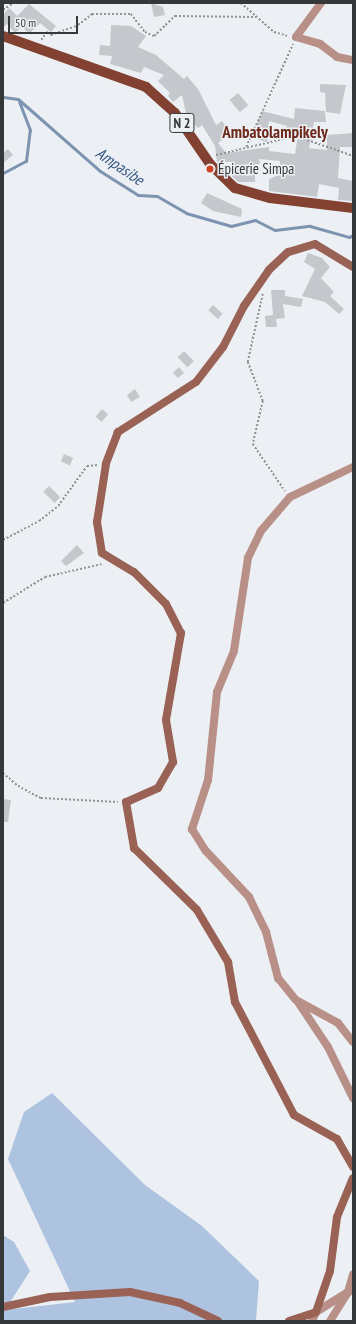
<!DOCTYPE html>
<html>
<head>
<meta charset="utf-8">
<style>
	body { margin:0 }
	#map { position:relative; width:356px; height:1324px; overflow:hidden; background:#ecf0f4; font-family:"PT Sans Narrow",sans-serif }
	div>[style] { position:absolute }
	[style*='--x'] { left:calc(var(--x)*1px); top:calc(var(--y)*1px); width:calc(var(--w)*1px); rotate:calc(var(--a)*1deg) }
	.green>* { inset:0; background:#adc3df }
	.stream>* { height:3px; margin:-1.5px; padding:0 1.5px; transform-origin:1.5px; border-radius:1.5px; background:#7d94b1 }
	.building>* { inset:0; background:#c4c8cc; transform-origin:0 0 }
	.path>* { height:1.5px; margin-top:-0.75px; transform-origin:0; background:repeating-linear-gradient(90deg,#909295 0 2px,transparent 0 4px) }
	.street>* { height:8px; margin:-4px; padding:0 4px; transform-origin:4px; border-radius:4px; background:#b89087 }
	.secondary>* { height:8px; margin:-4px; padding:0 4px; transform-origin:4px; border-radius:4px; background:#996255 }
	.primary>* { height:10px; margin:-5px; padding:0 5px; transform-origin:5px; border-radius:5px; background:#824131 }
	.dots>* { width:11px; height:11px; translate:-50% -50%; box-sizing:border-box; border:2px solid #ecf0f4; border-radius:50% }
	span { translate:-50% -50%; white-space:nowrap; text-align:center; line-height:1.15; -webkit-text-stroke:3px #ecf0f4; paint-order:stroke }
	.shield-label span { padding:1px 3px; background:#ecf0f4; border:1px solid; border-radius:3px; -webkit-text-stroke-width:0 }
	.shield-label { font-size:14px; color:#363739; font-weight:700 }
	.poi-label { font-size:15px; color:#363739 }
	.left { translate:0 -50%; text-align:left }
	.water-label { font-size:16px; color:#355882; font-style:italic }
	.quarter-label { font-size:17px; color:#6d291a; font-weight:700 }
	.frame { position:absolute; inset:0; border:4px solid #363739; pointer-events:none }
	.scale { position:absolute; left:8px; top:16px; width:70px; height:18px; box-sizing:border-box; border:2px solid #363739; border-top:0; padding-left:5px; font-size:12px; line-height:14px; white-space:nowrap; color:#363739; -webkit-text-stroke:3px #ecf0f4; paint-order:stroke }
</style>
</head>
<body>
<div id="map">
	<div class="green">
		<i style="clip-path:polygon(52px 1093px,145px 1185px,202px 1226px,259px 1281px,256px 1321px,3px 1321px,3px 1235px,14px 1242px,30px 1271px,5px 1310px,75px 1302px,8px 1159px,24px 1112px)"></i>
	</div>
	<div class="stream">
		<i style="--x:3;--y:97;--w:15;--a:8"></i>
		<i style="--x:18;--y:99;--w:109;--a:41.3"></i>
		<i style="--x:100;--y:171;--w:45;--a:32.3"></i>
		<i style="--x:138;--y:195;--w:19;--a:3"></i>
		<i style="--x:157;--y:196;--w:34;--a:30"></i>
		<i style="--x:186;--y:213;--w:47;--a:16.1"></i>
		<i style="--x:231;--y:226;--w:25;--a:-14"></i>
		<i style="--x:255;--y:220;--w:22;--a:27"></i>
		<i style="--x:275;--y:230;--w:35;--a:-7"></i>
		<i style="--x:310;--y:226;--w:41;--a:15.8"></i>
		<i style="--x:349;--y:237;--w:4;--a:-27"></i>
		<i style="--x:3;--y:173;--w:26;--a:-28"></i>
		<i style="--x:26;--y:161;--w:31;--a:-83"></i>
		<i style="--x:30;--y:130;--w:30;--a:-111"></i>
	</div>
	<div class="building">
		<i style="clip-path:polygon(151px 3px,163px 7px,165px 15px,154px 17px)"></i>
		<i style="clip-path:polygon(29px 4px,56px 26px,51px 32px,40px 23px,29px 34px,22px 26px,15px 33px,7px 24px,3px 28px,3px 15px,9px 8px,17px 16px)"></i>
		<i style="clip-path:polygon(111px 25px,131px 26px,146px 36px,138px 47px,156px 55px,184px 79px,187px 76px,198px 89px,216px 125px,222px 121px,232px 133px,218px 143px,226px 153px,269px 147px,269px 151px,295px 154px,298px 135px,287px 135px,287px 126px,269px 121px,267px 142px,253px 138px,262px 111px,294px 119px,295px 108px,325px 111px,326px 122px,314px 122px,309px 148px,327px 150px,327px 135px,353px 133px,353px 147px,340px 147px,338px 178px,353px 181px,353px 201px,338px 200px,339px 188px,319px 184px,317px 197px,269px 191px,269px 179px,279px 175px,280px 161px,259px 159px,260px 164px,255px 164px,255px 182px,238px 182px,232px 176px,232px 162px,217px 162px,215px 146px,202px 125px,198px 128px,187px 118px,182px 95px,173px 102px,168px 96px,170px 93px,158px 81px,164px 75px,144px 67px,141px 73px,110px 64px,112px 56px,99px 55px,100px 45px,110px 46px)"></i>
		<i style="clip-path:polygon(320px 84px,346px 85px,340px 114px,326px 112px,325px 93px,320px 92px)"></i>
		<i style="left:238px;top:93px;width:16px;height:11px;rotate:50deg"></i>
		<i style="clip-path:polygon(8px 149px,13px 155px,3px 163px,3px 153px)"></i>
		<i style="clip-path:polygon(207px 193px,242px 209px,241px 217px,213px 211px,201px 203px)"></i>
		<i style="clip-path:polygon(308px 253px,322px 258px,330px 267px,321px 278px,334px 292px,330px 296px,344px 309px,339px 314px,325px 302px,302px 296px,315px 269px,304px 262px)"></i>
		<i style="clip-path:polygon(271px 290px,285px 290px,285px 296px,303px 299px,301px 307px,283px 304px,285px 318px,276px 319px,277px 327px,266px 327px,265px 316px,273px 315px)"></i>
		<i style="left:213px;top:305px;width:13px;height:7px;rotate:42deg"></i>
		<i style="left:184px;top:351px;width:14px;height:9px;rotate:45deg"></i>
		<i style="clip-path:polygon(179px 367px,184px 373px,178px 378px,173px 373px)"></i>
		<i style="clip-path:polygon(135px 389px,140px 397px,131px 402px,127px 395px)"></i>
		<i style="left:102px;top:409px;width:8px;height:10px;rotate:40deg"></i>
		<i style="left:64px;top:454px;width:10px;height:8px;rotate:24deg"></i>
		<i style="left:49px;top:486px;width:16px;height:8px;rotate:45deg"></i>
		<i style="clip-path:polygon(77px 545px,84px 553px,66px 566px,61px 561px)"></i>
		<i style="clip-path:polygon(3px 799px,11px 800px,8px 822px,3px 822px)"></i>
	</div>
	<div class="path">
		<i style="--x:36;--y:3;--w:9;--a:0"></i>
		<i style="--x:241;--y:3;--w:44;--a:41.3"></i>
		<i style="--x:274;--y:32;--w:15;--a:16"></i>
		<i style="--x:3;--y:10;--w:12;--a:-35"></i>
		<i style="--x:41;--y:40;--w:10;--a:-53"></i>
		<i style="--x:47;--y:32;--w:5;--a:37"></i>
		<i style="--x:51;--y:35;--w:29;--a:-20"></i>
		<i style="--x:78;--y:25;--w:18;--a:-38"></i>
		<i style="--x:92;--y:14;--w:39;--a:0"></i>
		<i style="--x:131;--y:14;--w:23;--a:52"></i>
		<i style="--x:145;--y:32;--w:10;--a:24"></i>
		<i style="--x:154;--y:36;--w:29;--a:-44"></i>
		<i style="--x:175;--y:16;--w:81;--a:0.7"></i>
		<i style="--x:246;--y:147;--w:113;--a:-65.5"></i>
		<i style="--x:216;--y:155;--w:82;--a:-13.4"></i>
		<i style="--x:296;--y:136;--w:60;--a:19.3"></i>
		<i style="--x:263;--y:294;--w:70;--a:102.4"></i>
		<i style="--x:248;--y:362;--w:42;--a:69"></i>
		<i style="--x:263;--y:401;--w:44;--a:103.1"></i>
		<i style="--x:253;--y:444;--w:57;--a:55.8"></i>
		<i style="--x:3;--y:540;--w:41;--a:-27.8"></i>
		<i style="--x:39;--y:521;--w:24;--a:-38"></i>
		<i style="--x:58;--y:506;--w:49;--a:-54.1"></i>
		<i style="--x:87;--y:466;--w:11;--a:-5"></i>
		<i style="--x:3;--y:603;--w:49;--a:-31.8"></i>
		<i style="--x:45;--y:577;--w:58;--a:-12.8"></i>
		<i style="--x:3;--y:773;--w:20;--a:41"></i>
		<i style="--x:18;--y:786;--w:26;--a:28"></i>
		<i style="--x:41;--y:798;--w:77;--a:3"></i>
	</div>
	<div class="street">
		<i style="--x:321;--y:3;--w:42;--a:126.3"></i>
		<i style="--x:296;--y:37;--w:25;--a:16"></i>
		<i style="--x:320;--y:44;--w:21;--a:37"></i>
		<i style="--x:337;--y:57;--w:16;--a:11"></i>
		<i style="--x:353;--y:467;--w:70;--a:154.5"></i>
		<i style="--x:290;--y:497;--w:45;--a:130.5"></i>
		<i style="--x:261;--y:531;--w:30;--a:116"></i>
		<i style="--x:248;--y:558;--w:94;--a:98.6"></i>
		<i style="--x:234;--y:651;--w:44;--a:112.5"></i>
		<i style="--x:217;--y:692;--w:88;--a:95.8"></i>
		<i style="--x:208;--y:780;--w:52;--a:108.1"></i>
		<i style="--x:192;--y:829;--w:26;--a:58"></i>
		<i style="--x:206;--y:851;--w:63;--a:46.9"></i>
		<i style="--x:249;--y:897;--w:39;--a:64"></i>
		<i style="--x:266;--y:932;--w:48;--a:75.4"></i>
		<i style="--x:278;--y:978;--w:28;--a:51"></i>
		<i style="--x:296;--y:1000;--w:48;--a:28.7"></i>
		<i style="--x:338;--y:1023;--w:24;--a:52"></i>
		<i style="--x:298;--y:1002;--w:54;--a:56.3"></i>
		<i style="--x:328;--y:1047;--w:57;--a:63.9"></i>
		<i style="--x:312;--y:1321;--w:10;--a:-66"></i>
		<i style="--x:316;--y:1312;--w:44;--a:-31.9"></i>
		<i style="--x:330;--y:1321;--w:34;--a:-58"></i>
		<i style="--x:348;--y:1292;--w:18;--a:-74"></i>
	</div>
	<div class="secondary">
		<i style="--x:353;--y:267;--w:44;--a:-148.8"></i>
		<i style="--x:315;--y:244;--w:28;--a:163"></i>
		<i style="--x:288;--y:252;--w:26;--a:137"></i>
		<i style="--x:269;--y:270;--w:44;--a:124.8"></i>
		<i style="--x:244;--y:306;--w:46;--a:117.1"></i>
		<i style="--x:223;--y:347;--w:44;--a:127.6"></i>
		<i style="--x:196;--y:382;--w:93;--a:147.3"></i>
		<i style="--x:118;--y:432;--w:34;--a:111"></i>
		<i style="--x:106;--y:464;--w:59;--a:98.8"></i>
		<i style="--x:97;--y:522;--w:31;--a:81"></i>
		<i style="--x:102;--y:553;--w:37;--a:31"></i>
		<i style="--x:134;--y:572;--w:45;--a:45"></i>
		<i style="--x:166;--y:604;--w:33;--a:63"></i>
		<i style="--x:181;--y:633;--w:88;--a:99.8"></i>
		<i style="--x:166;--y:720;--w:43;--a:80.5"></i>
		<i style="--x:173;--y:762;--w:30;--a:120"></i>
		<i style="--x:158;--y:788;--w:35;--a:156"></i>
		<i style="--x:126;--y:802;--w:47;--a:80.1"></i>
		<i style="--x:134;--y:848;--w:88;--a:44.5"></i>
		<i style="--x:197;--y:910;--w:61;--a:59.2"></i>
		<i style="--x:228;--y:962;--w:41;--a:80.1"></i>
		<i style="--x:235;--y:1002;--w:127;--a:62.4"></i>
		<i style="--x:294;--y:1115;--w:49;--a:29.2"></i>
		<i style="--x:337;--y:1139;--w:32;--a:60"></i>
		<i style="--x:3;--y:1307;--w:48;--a:-12"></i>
		<i style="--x:50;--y:1297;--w:80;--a:-3.6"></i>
		<i style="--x:130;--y:1292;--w:51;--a:12.4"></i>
		<i style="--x:180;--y:1303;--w:42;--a:25.3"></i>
		<i style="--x:289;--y:1321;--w:28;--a:-18"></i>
		<i style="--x:316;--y:1312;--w:43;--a:-71.1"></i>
		<i style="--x:330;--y:1271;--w:54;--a:-82.6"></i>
		<i style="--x:337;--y:1217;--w:42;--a:-67.7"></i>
	</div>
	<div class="primary">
		<i style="--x:3;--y:36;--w:152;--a:19.6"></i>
		<i style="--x:146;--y:87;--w:39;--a:42"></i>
		<i style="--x:175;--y:113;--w:62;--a:55.5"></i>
		<i style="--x:210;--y:164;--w:35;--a:44"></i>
		<i style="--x:235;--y:188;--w:36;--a:16"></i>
		<i style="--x:270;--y:198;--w:84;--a:6.9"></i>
	</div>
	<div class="dots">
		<i style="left:210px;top:169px;background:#ce4423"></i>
	</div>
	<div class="shield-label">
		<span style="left:182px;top:123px">N 2</span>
	</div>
	<div class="poi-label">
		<span class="left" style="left:218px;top:169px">Épicerie Simpa</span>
	</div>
	<div class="water-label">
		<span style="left:120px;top:166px;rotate:34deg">Ampasibe</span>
	</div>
	<div class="quarter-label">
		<span style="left:275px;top:133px">Ambatolampikely</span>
	</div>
	<div class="frame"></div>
	<div class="scale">50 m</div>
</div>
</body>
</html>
